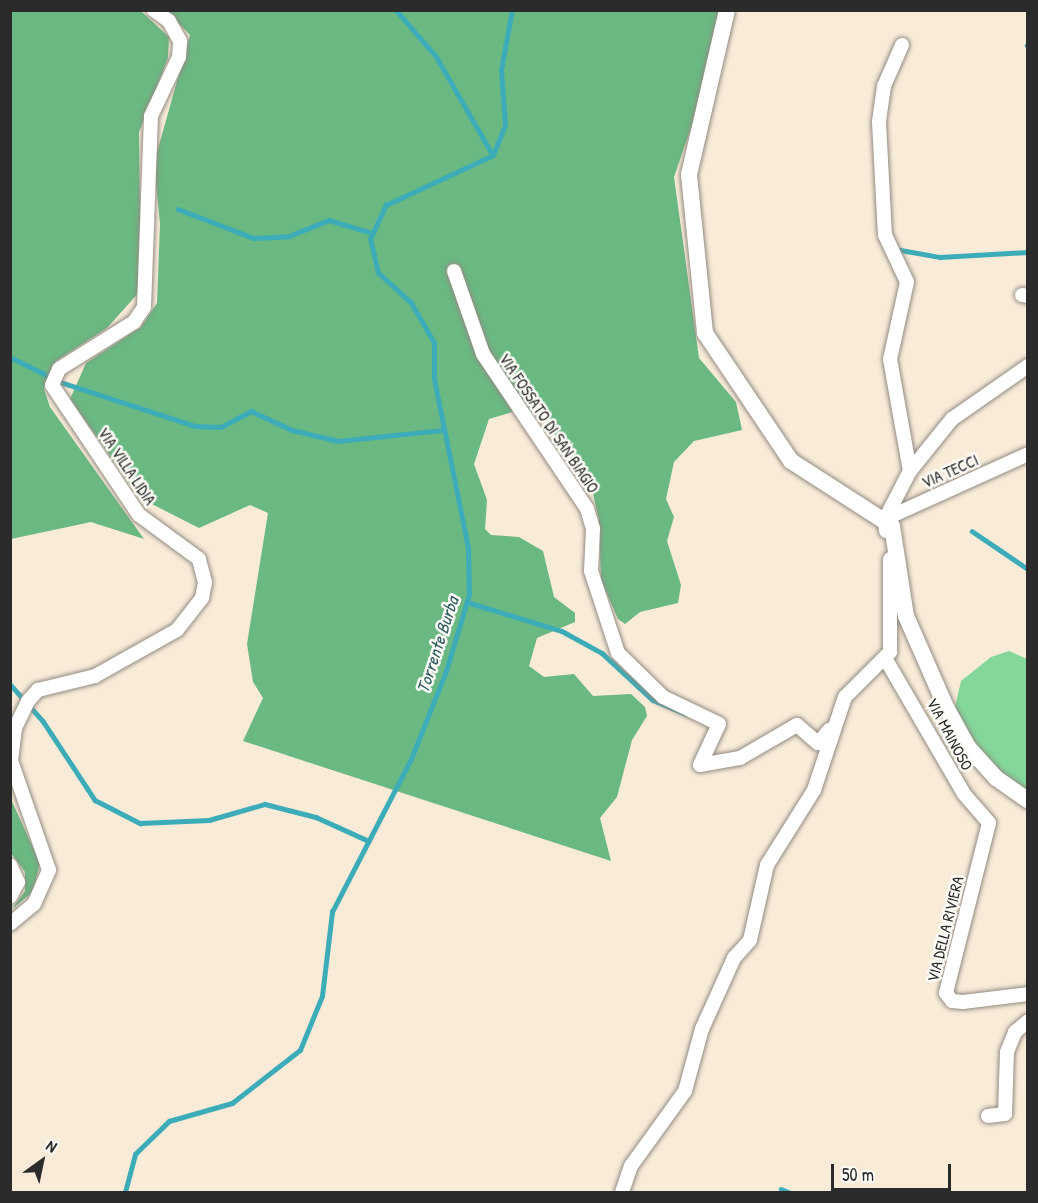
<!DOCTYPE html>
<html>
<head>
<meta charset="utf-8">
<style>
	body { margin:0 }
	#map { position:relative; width:1038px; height:1203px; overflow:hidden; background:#f8ebd8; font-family:"Patrick Hand",sans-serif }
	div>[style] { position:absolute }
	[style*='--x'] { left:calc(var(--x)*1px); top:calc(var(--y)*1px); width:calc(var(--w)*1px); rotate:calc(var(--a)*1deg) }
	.green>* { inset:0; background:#83d79a }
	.forest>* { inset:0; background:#6ab882 }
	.stream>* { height:4.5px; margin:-2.25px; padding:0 2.25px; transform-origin:2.25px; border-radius:2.25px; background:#3dacb9 }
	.roads { filter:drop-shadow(0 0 2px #928b82) drop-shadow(0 0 2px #928b82) }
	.minor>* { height:14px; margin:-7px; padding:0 7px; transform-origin:7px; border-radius:7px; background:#fff }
	.tertiary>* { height:16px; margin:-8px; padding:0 8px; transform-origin:8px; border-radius:8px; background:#fff }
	span { translate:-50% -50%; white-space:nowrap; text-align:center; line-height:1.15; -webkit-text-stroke:5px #fdfcf7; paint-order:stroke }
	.street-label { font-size:16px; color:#2b2b2b }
	.water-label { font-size:18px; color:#325f64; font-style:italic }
	.frame { position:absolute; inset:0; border:12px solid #2b2b2b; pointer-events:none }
	.north { position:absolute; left:12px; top:1131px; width:60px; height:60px; -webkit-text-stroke:4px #fdfcf7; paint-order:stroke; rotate:33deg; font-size:16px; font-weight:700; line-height:24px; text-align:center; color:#2b2b2b }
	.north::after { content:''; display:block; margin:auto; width:21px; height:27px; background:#2b2b2b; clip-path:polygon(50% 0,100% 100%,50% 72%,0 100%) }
	.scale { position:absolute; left:831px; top:1164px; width:120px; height:27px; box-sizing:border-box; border:3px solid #2b2b2b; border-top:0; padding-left:8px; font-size:18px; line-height:21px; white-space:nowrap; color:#2b2b2b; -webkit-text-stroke:4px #fdfcf7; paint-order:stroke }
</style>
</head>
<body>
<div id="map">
	<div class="green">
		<i style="clip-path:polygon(1009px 651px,1027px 659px,1027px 797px,984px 761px,955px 707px,961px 681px,991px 657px)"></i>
	</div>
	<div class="forest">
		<i style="clip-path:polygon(11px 11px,141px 11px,169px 37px,168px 58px,139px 132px,141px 290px,107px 328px,56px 361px,44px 389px,50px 407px,144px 539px,91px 522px,11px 539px)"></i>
		<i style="clip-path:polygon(167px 11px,720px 11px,700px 102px,674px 177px,699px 358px,736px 402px,742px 430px,694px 441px,674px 462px,666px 499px,674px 517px,667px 541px,681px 585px,678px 603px,640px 612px,625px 624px,618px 619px,601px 580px,599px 520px,590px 481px,559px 446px,552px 426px,536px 413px,516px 411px,489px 419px,474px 464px,487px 500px,485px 529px,491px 535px,519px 537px,543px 551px,554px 597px,575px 613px,575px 622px,537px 638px,529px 666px,544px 677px,574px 674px,593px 696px,631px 694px,645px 707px,647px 716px,632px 740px,617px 797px,600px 818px,611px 861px,243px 741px,263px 698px,253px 682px,247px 644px,268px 513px,250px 505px,199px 528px,140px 498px,70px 399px,86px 363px,141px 327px,157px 303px,160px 224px,154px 163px,190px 35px)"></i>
		<i style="clip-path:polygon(10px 797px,40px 863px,33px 892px,12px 909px,25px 891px,25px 872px,11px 853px)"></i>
	</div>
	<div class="stream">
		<i style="--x:396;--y:10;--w:61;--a:49"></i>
		<i style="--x:436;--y:56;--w:114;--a:60.1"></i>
		<i style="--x:1027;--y:45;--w:1;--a:45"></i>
		<i style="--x:178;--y:209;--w:81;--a:20.9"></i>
		<i style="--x:254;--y:238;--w:35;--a:-3"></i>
		<i style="--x:289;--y:236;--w:43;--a:-21.8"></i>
		<i style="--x:329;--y:220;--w:45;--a:16.8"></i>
		<i style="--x:895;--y:249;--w:46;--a:10.1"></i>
		<i style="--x:940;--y:257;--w:88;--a:-3.3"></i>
		<i style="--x:10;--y:357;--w:59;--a:26.1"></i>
		<i style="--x:63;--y:383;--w:139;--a:18"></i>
		<i style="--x:195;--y:426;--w:26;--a:2"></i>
		<i style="--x:221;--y:427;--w:34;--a:-28"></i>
		<i style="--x:251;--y:411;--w:45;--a:24.9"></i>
		<i style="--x:292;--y:430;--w:47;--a:13.4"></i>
		<i style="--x:338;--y:441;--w:106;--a:-6"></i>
		<i style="--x:972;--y:531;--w:68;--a:34.2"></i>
		<i style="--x:467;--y:602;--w:99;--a:17"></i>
		<i style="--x:562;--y:631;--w:46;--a:28.8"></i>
		<i style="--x:602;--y:653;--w:69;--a:42.7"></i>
		<i style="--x:653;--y:700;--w:36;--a:23"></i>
		<i style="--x:10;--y:684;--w:50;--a:48.3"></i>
		<i style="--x:43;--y:721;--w:95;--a:56.6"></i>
		<i style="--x:95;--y:800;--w:51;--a:27.1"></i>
		<i style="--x:140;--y:823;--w:69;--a:-2.5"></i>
		<i style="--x:209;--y:820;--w:58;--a:-15.9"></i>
		<i style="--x:265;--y:804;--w:53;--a:14.3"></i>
		<i style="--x:316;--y:817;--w:58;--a:24.4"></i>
		<i style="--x:781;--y:1189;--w:8;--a:23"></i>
		<i style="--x:125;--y:1192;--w:39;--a:-75"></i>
		<i style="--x:135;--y:1154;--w:47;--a:-44.1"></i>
		<i style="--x:169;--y:1121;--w:66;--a:-15.9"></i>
		<i style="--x:232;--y:1103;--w:86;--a:-37.9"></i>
		<i style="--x:300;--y:1050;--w:58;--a:-67.8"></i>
		<i style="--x:322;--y:996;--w:85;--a:-83.2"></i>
		<i style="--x:332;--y:912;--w:172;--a:-62.7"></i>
		<i style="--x:411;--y:759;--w:95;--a:-68.3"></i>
		<i style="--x:446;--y:671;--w:79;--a:-73.2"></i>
		<i style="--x:469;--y:595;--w:47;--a:-91.2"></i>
		<i style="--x:468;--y:548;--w:172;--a:-101.4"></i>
		<i style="--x:434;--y:379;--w:36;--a:-90"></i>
		<i style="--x:434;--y:343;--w:46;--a:-119.9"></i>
		<i style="--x:411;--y:303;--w:45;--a:-137.7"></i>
		<i style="--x:378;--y:273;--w:35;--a:-103"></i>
		<i style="--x:370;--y:239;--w:38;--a:-65"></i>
		<i style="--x:386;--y:205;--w:118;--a:-25"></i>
		<i style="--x:493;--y:155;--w:32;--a:-68"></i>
		<i style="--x:505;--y:125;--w:55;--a:-94.2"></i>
		<i style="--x:501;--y:70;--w:61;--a:-79.6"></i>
	</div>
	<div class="roads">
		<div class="minor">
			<i style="--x:902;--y:45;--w:45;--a:113.7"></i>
			<i style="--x:884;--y:86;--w:36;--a:98"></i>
			<i style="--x:879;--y:122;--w:113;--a:87"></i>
			<i style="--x:885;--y:235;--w:52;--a:64.9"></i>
			<i style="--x:907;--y:282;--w:79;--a:102.4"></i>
			<i style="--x:890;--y:359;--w:114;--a:79.9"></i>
			<i style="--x:454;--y:271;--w:88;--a:70.7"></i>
			<i style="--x:483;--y:354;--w:187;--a:56.1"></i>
			<i style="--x:587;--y:509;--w:21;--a:73"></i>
			<i style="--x:593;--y:529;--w:42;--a:92.7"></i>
			<i style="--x:591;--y:571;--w:86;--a:71.8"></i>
			<i style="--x:618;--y:653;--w:63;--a:44.4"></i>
			<i style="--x:663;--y:697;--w:62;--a:25.7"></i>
			<i style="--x:719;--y:724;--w:45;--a:114.9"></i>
			<i style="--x:700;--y:765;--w:41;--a:-9.9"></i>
			<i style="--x:740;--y:758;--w:66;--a:-30.1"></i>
			<i style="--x:797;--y:725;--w:28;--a:41"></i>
			<i style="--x:818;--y:743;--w:18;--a:-49"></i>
			<i style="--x:1022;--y:295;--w:6;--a:9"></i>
			<i style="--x:885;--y:519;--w:157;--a:-24.4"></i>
			<i style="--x:886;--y:531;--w:12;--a:-95"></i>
			<i style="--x:885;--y:519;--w:54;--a:-62.5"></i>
			<i style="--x:910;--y:471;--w:67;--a:-51.1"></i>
			<i style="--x:952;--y:419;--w:93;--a:-34.9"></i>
			<i style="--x:885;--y:658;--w:157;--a:59.8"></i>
			<i style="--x:964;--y:794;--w:38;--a:49"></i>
			<i style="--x:989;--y:823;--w:175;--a:104.2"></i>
			<i style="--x:946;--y:993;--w:10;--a:53"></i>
			<i style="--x:952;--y:1001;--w:11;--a:5"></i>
			<i style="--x:963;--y:1002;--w:65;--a:-7"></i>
			<i style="--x:10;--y:865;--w:19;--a:65"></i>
			<i style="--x:18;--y:882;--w:17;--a:118"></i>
			<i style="--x:10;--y:924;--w:31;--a:-40"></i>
			<i style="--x:34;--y:904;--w:37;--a:-66"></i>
			<i style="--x:49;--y:870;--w:115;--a:-109.2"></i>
			<i style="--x:11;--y:761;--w:33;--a:-83"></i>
			<i style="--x:15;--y:728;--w:30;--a:-64"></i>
			<i style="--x:28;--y:701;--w:15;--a:-48"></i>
			<i style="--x:38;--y:690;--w:59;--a:-13.8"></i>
			<i style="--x:95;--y:676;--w:94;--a:-29.3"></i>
			<i style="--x:177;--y:630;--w:41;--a:-52"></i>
			<i style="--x:202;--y:598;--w:16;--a:-79"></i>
			<i style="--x:205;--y:582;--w:24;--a:-105"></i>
			<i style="--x:199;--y:559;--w:74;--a:-143.7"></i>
			<i style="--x:139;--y:515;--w:156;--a:-123.8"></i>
			<i style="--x:52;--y:385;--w:17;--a:-66"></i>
			<i style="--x:59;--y:369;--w:89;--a:-32.1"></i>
			<i style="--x:134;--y:322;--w:18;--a:-56"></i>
			<i style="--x:144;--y:307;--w:191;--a:-87.9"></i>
			<i style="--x:151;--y:116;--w:65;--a:-64.6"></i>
			<i style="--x:179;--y:57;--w:16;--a:-86"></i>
			<i style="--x:180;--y:41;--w:23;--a:-119"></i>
			<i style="--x:169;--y:21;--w:19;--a:-144"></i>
			<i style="--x:988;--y:1116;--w:17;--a:-7"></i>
			<i style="--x:1005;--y:1114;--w:62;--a:-88.2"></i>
			<i style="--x:1007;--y:1052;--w:22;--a:-68"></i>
			<i style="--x:1015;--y:1032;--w:17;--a:-40"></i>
			<i style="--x:622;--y:1192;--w:28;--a:-71"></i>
			<i style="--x:631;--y:1166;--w:92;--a:-54.2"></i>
			<i style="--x:685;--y:1091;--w:64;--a:-74.7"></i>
			<i style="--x:702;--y:1029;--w:78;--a:-65.7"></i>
			<i style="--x:734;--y:958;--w:24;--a:-48"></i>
			<i style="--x:750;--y:940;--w:77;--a:-77.2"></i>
			<i style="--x:767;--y:865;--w:89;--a:-57.9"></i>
			<i style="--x:814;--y:790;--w:98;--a:-71.6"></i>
			<i style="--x:845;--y:697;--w:64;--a:-45"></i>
			<i style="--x:890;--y:652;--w:93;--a:-90"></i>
		</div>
		<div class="tertiary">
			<i style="--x:727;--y:10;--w:169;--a:103"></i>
			<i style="--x:689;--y:175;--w:159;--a:84.2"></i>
			<i style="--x:705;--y:333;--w:154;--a:56.1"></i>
			<i style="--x:791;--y:461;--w:120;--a:32.8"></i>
			<i style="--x:892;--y:526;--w:91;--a:81.2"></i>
			<i style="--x:906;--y:616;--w:99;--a:66.3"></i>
			<i style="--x:946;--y:707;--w:46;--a:61.2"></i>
			<i style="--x:968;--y:747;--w:42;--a:47.9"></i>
			<i style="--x:996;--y:778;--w:39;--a:35"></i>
		</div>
	</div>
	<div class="street-label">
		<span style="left:549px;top:423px;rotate:56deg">VIA FOSSATO DI SAN BIAGIO</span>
		<span style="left:127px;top:466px;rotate:56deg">VIA VILLA LIDIA</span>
		<span style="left:950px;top:471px;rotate:-24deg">VIA TECCI</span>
		<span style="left:950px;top:734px;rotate:62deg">VIA MAINOSO</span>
		<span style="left:945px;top:929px;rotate:-76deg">VIA DELLA RIVIERA</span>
	</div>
	<div class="water-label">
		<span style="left:438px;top:645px;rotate:-72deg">Torrente Burba</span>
	</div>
	<div class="frame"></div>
	<div class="north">N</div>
	<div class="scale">50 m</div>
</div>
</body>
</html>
